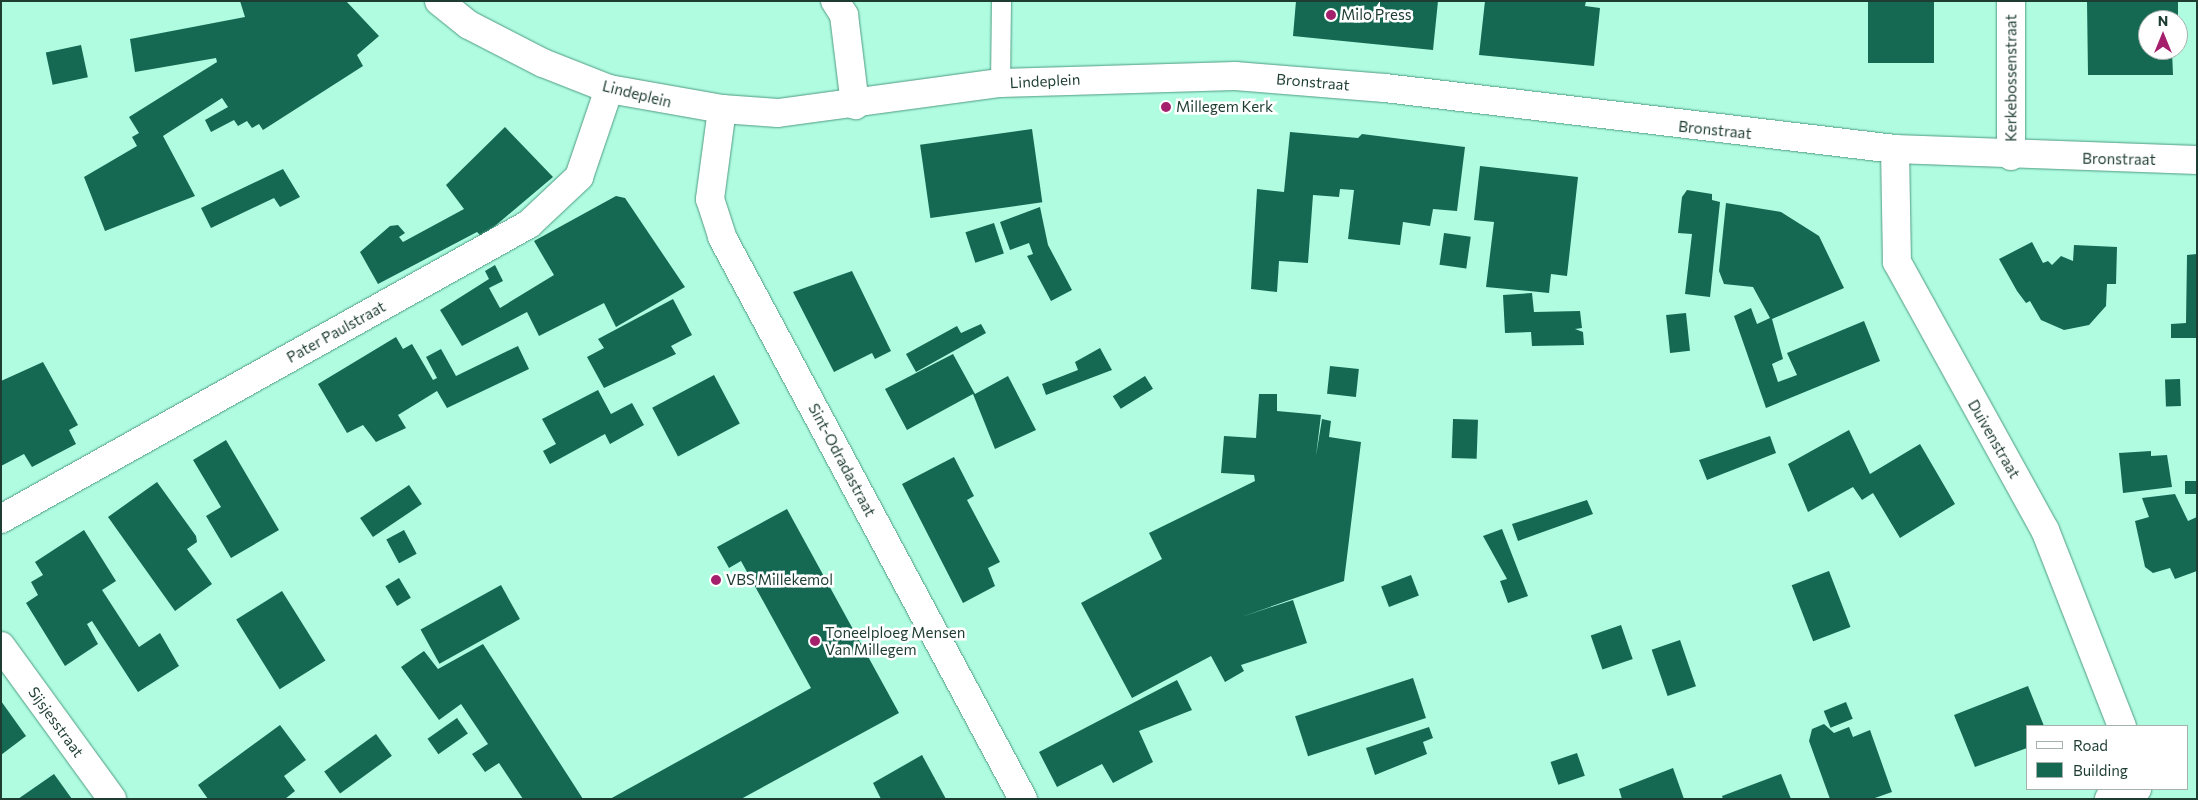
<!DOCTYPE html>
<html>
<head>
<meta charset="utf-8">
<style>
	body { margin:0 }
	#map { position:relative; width:2198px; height:800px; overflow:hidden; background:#affce1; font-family:Commissioner,sans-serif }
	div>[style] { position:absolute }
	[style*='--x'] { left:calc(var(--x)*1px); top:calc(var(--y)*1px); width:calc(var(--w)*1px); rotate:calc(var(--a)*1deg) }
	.building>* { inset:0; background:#156852; transform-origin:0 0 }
	.roads { filter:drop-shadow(0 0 1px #509b83) drop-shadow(0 0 1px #509b83) }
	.service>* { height:19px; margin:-9.5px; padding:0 9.5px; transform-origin:9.5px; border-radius:9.5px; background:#fff }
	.minor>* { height:28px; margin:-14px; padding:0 14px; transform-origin:14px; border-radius:14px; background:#fff }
	.tertiary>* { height:28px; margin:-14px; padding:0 14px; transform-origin:14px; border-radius:14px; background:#fff }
	.dots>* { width:14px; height:14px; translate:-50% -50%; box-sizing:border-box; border:2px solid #fff; border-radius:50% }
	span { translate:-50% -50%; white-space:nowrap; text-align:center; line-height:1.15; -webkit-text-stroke:5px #fff; paint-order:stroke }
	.poi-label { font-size:15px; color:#1d3c32 }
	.left { translate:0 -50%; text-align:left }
	.street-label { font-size:15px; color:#1d3c32 }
	.frame { position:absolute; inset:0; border:2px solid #1d3c32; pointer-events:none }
	.legend { position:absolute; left:2026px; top:725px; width:162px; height:65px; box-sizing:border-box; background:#fff; border:1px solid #a5b1ad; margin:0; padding:6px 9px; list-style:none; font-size:15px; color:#1d3c32 }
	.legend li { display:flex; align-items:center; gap:10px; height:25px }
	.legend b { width:25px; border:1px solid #a5b1ad }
	.north { position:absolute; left:2138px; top:10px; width:50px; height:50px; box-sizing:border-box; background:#fff; border:1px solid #a5b1ad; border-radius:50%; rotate:0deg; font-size:14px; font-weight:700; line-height:20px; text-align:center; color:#1d3c32 }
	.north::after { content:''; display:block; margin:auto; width:18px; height:22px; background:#a4206d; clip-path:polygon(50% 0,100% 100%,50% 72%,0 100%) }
</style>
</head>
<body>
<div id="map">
	<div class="building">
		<i style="clip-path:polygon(240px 1px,346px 1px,379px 36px,357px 55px,363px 66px,263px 130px,259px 124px,252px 128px,247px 121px,238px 126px,234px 120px,211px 132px,205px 120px,228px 107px,222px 98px,163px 136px,195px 196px,105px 231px,84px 177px,137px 146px,132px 137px,139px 133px,129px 117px,217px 62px,216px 58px,135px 72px,130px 39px,245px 17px)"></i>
		<i style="clip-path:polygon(1296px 1px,1438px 1px,1433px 50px,1293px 36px)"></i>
		<i style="clip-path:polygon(1485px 1px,1586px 1px,1585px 6px,1600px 8px,1594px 66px,1479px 55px)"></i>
		<i style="left:1868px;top:1px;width:66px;height:62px"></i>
		<i style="clip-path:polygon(2087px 1px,2178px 1px,2178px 20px,2148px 20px,2148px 50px,2172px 50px,2173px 75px,2088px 75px)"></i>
		<i style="left:81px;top:45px;width:33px;height:36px;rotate:78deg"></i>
		<i style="clip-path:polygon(505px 127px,553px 177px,482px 237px,477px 232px,378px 284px,360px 252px,390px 226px,398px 225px,405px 233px,399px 237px,403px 242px,464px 209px,446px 185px)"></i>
		<i style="left:1032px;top:129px;width:74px;height:113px;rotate:82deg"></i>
		<i style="clip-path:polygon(1290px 132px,1358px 138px,1362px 134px,1465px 147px,1457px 211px,1433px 209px,1430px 226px,1403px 222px,1400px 245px,1348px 239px,1354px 190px,1340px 189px,1339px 197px,1313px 195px,1308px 263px,1279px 261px,1277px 292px,1251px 289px,1257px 189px,1284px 192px)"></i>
		<i style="clip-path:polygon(1480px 166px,1578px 177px,1567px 276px,1551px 274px,1549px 293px,1486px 287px,1494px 222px,1474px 220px)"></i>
		<i style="clip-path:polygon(283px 169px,300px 197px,280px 207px,274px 198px,211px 228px,201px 208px)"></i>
		<i style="clip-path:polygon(1687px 190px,1712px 194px,1712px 200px,1720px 202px,1710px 297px,1685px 294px,1692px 234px,1678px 233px,1682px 197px)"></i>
		<i style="clip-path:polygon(616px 196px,625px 198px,685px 287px,616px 327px,604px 303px,539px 336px,527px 312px,462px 346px,440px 310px,489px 279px,485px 271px,495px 265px,503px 281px,489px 288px,500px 308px,554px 275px,534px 241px)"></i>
		<i style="clip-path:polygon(1726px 203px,1781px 212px,1819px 236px,1844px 288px,1772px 319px,1783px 359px,1772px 364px,1778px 382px,1797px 375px,1787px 353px,1864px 321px,1880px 361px,1766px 408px,1734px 316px,1751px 308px,1757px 324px,1770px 318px,1753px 287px,1724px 284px,1719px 271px)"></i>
		<i style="clip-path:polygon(1040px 207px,1048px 245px,1072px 290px,1051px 301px,1027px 256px,1033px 254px,1029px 243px,1010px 250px,1000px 222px)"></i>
		<i style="left:994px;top:223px;width:32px;height:30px;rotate:72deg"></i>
		<i style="left:1444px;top:233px;width:27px;height:32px;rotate:8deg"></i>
		<i style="clip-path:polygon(2032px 242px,2043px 263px,2048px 261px,2052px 265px,2061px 256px,2073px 261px,2074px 245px,2117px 247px,2116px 284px,2107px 284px,2106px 306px,2089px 325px,2064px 330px,2041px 320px,2030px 301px,2026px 303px,2017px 291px,1999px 259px)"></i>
		<i style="clip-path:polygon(2197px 254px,2197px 338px,2171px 338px,2171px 324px,2186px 323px,2187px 255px)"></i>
		<i style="clip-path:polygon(852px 271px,891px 351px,875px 359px,872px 353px,834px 372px,793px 292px)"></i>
		<i style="clip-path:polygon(1532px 293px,1534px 312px,1580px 311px,1582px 328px,1575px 329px,1583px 332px,1584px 345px,1532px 346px,1531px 332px,1505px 333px,1503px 295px)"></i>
		<i style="clip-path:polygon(673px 299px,692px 335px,671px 346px,676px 354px,604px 388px,587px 357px,604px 348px,598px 339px)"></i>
		<i style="left:1686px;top:313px;width:38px;height:20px;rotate:84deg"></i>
		<i style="clip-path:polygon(981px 324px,986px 333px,916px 372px,906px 354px,957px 326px,961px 333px)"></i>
		<i style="clip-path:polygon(396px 337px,403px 349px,412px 344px,433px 380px,437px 378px,426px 357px,441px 349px,456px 376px,518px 346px,529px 369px,447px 408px,437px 391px,398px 415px,406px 428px,376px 442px,363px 425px,347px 433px,318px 384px)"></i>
		<i style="clip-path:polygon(1100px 348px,1112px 370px,1046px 395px,1042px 384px,1078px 370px,1075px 362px)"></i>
		<i style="clip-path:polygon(953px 354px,975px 394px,1008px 376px,1036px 430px,995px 449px,973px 394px,907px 430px,885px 389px)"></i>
		<i style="clip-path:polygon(43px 362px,78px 425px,69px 430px,76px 444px,32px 467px,24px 454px,1px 466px,1px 381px)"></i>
		<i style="left:1330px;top:366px;width:29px;height:28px;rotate:6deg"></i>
		<i style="left:714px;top:375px;width:55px;height:70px;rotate:62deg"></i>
		<i style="left:1145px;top:376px;width:15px;height:38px;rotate:58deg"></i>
		<i style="left:2180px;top:379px;width:27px;height:15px;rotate:88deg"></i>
		<i style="clip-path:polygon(598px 390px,611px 414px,632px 403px,644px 425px,610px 444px,605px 434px,550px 464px,543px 451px,556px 444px,542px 419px)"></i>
		<i style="clip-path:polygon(1259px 394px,1277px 394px,1277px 411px,1321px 415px,1316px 456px,1322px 419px,1331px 421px,1329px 437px,1361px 442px,1344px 581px,1241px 617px,1293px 600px,1307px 643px,1241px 665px,1244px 671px,1225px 682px,1211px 656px,1132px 698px,1081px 603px,1162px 559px,1149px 533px,1255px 481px,1254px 475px,1221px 473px,1224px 436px,1256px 438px)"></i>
		<i style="left:1453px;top:419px;width:25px;height:39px;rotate:2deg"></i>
		<i style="clip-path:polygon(1849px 430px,1870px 474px,1920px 444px,1955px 504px,1900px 538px,1873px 493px,1862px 500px,1853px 487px,1808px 512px,1788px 464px)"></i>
		<i style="clip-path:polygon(1770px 436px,1776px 453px,1707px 480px,1699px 460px)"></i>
		<i style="clip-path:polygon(226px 440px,279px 530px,231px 558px,206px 516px,221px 507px,193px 460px)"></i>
		<i style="clip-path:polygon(2151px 451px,2151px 456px,2167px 455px,2172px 487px,2123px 493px,2119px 453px)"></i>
		<i style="clip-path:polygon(954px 457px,974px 496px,967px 500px,1000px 562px,988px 568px,995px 586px,963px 603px,902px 484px)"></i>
		<i style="left:2185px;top:481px;width:12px;height:13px"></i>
		<i style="clip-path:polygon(157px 482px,196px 536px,197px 542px,187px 549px,212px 584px,175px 611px,108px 517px)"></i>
		<i style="left:409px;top:485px;width:23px;height:59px;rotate:56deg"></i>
		<i style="clip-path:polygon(2175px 494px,2188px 521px,2197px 517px,2197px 571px,2175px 579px,2170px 568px,2153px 573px,2145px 567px,2135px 521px,2149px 517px,2142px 498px)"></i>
		<i style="clip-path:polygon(1587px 500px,1593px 514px,1518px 541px,1512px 524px)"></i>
		<i style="clip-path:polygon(787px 509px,899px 713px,741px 799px,610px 799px,811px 688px,741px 561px,729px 568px,717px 547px)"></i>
		<i style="clip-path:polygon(1502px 529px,1528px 596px,1508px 603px,1500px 581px,1507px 579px,1483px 536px)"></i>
		<i style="clip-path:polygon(84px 530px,116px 581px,102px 590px,139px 647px,160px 633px,179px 666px,138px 692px,92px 621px,87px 624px,98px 644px,65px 666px,26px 603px,38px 595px,31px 582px,43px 575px,35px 562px)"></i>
		<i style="left:404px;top:530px;width:27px;height:20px;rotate:62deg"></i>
		<i style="left:1829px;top:571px;width:60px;height:40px;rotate:69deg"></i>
		<i style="left:1411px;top:575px;width:22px;height:32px;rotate:69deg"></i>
		<i style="left:399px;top:578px;width:23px;height:16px;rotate:59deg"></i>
		<i style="left:501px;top:585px;width:39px;height:92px;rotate:61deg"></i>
		<i style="left:282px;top:591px;width:82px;height:54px;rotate:58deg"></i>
		<i style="left:1621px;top:625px;width:36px;height:32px;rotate:71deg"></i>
		<i style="left:1680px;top:640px;width:49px;height:30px;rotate:71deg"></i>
		<i style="clip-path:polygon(483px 644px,583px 799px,523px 799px,499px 763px,485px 772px,472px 754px,488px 744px,461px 704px,439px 720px,401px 667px,424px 651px,438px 669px)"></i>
		<i style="left:1413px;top:678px;width:42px;height:124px;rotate:72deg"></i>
		<i style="clip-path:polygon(1177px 680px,1192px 710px,1139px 731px,1153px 762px,1113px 783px,1102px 764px,1057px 787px,1039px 752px)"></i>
		<i style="clip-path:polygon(2028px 686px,2044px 726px,2027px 726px,2027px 748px,1975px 767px,1954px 715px)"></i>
		<i style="clip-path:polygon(1px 701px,26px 736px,1px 755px)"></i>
		<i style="left:1846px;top:702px;width:18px;height:24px;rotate:68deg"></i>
		<i style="left:457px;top:718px;width:19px;height:36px;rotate:55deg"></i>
		<i style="clip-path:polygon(1824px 724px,1834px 733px,1849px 727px,1853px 737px,1870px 730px,1892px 792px,1872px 799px,1830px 799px,1809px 741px,1812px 729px)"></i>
		<i style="clip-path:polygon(280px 725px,306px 760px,284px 776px,295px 791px,285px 799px,208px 799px,198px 785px)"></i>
		<i style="clip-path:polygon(1429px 727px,1433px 738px,1423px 742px,1427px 754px,1375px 775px,1366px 748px)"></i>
		<i style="left:376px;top:734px;width:27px;height:64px;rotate:54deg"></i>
		<i style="left:1577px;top:753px;width:24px;height:28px;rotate:71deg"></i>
		<i style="clip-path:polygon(922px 755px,946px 799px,881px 799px,873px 783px)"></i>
		<i style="clip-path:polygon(1673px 768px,1684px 799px,1622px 799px,1619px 789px)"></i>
		<i style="clip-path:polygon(54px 774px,72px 799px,18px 799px)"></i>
		<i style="clip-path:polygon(1781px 774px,1791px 799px,1723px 799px,1722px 796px)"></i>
	</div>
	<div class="roads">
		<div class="service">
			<i style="--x:1000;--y:83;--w:82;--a:-89.3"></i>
		</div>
		<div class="minor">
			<i style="--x:835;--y:1;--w:17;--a:57"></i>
			<i style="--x:844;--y:15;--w:91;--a:83"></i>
			<i style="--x:722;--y:109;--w:91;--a:97.6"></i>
			<i style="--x:710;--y:199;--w:40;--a:72"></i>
			<i style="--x:722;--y:237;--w:638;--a:61.83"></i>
			<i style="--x:1895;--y:149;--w:113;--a:89"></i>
			<i style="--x:1897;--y:262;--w:306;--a:61.1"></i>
			<i style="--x:2045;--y:530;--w:211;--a:68.6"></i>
			<i style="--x:2011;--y:156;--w:155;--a:-90"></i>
			<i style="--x:1;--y:519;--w:605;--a:-29.19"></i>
			<i style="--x:529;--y:224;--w:69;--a:-43.2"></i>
			<i style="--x:579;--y:177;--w:93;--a:-71.2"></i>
			<i style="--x:1;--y:646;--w:189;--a:54"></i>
			<i style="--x:2109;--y:799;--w:30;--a:-20"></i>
		</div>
		<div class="tertiary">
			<i style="--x:439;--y:1;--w:38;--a:39"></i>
			<i style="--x:469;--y:25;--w:83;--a:27.2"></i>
			<i style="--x:543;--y:63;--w:71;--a:21.5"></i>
			<i style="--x:609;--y:89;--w:115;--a:10"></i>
			<i style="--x:722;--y:109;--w:56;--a:4.1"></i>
			<i style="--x:778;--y:113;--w:224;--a:-7.7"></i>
			<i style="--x:1000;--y:83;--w:235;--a:-1.7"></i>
			<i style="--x:1235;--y:76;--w:150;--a:4.6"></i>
			<i style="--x:1385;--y:88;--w:514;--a:6.82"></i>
			<i style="--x:1895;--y:149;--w:302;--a:2.1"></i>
		</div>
	</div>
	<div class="dots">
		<i style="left:1331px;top:15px;background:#a4206d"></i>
		<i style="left:1166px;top:107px;background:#a4206d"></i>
		<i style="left:716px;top:580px;background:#a4206d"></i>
		<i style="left:815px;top:641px;background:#a4206d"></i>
	</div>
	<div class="poi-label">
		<span class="left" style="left:1341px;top:15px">Milo Press</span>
		<span class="left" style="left:1176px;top:107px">Millegem Kerk</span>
		<span class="left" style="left:726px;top:580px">VBS Millekemol</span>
		<span class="left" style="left:825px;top:641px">Toneelploeg Mensen<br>Van Millegem</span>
	</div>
	<div class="street-label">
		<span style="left:2011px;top:78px;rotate:-90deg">Kerkebossenstraat</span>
		<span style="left:1045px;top:81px;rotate:-3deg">Lindeplein</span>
		<span style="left:1313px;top:82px;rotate:5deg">Bronstraat</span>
		<span style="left:637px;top:94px;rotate:14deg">Lindeplein</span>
		<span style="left:1715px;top:130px;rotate:6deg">Bronstraat</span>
		<span style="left:2119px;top:159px;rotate:1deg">Bronstraat</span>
		<span style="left:336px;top:332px;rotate:-29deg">Pater Paulstraat</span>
		<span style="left:1994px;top:439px;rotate:60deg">Duivenstraat</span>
		<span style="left:842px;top:460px;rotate:62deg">Sint-Odradastraat</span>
		<span style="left:56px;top:722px;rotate:54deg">Sijsjesstraat</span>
	</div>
	<div class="frame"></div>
	<ul class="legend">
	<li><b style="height:6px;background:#fff"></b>Road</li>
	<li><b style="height:14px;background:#156852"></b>Building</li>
	</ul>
	<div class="north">N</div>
</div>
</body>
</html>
